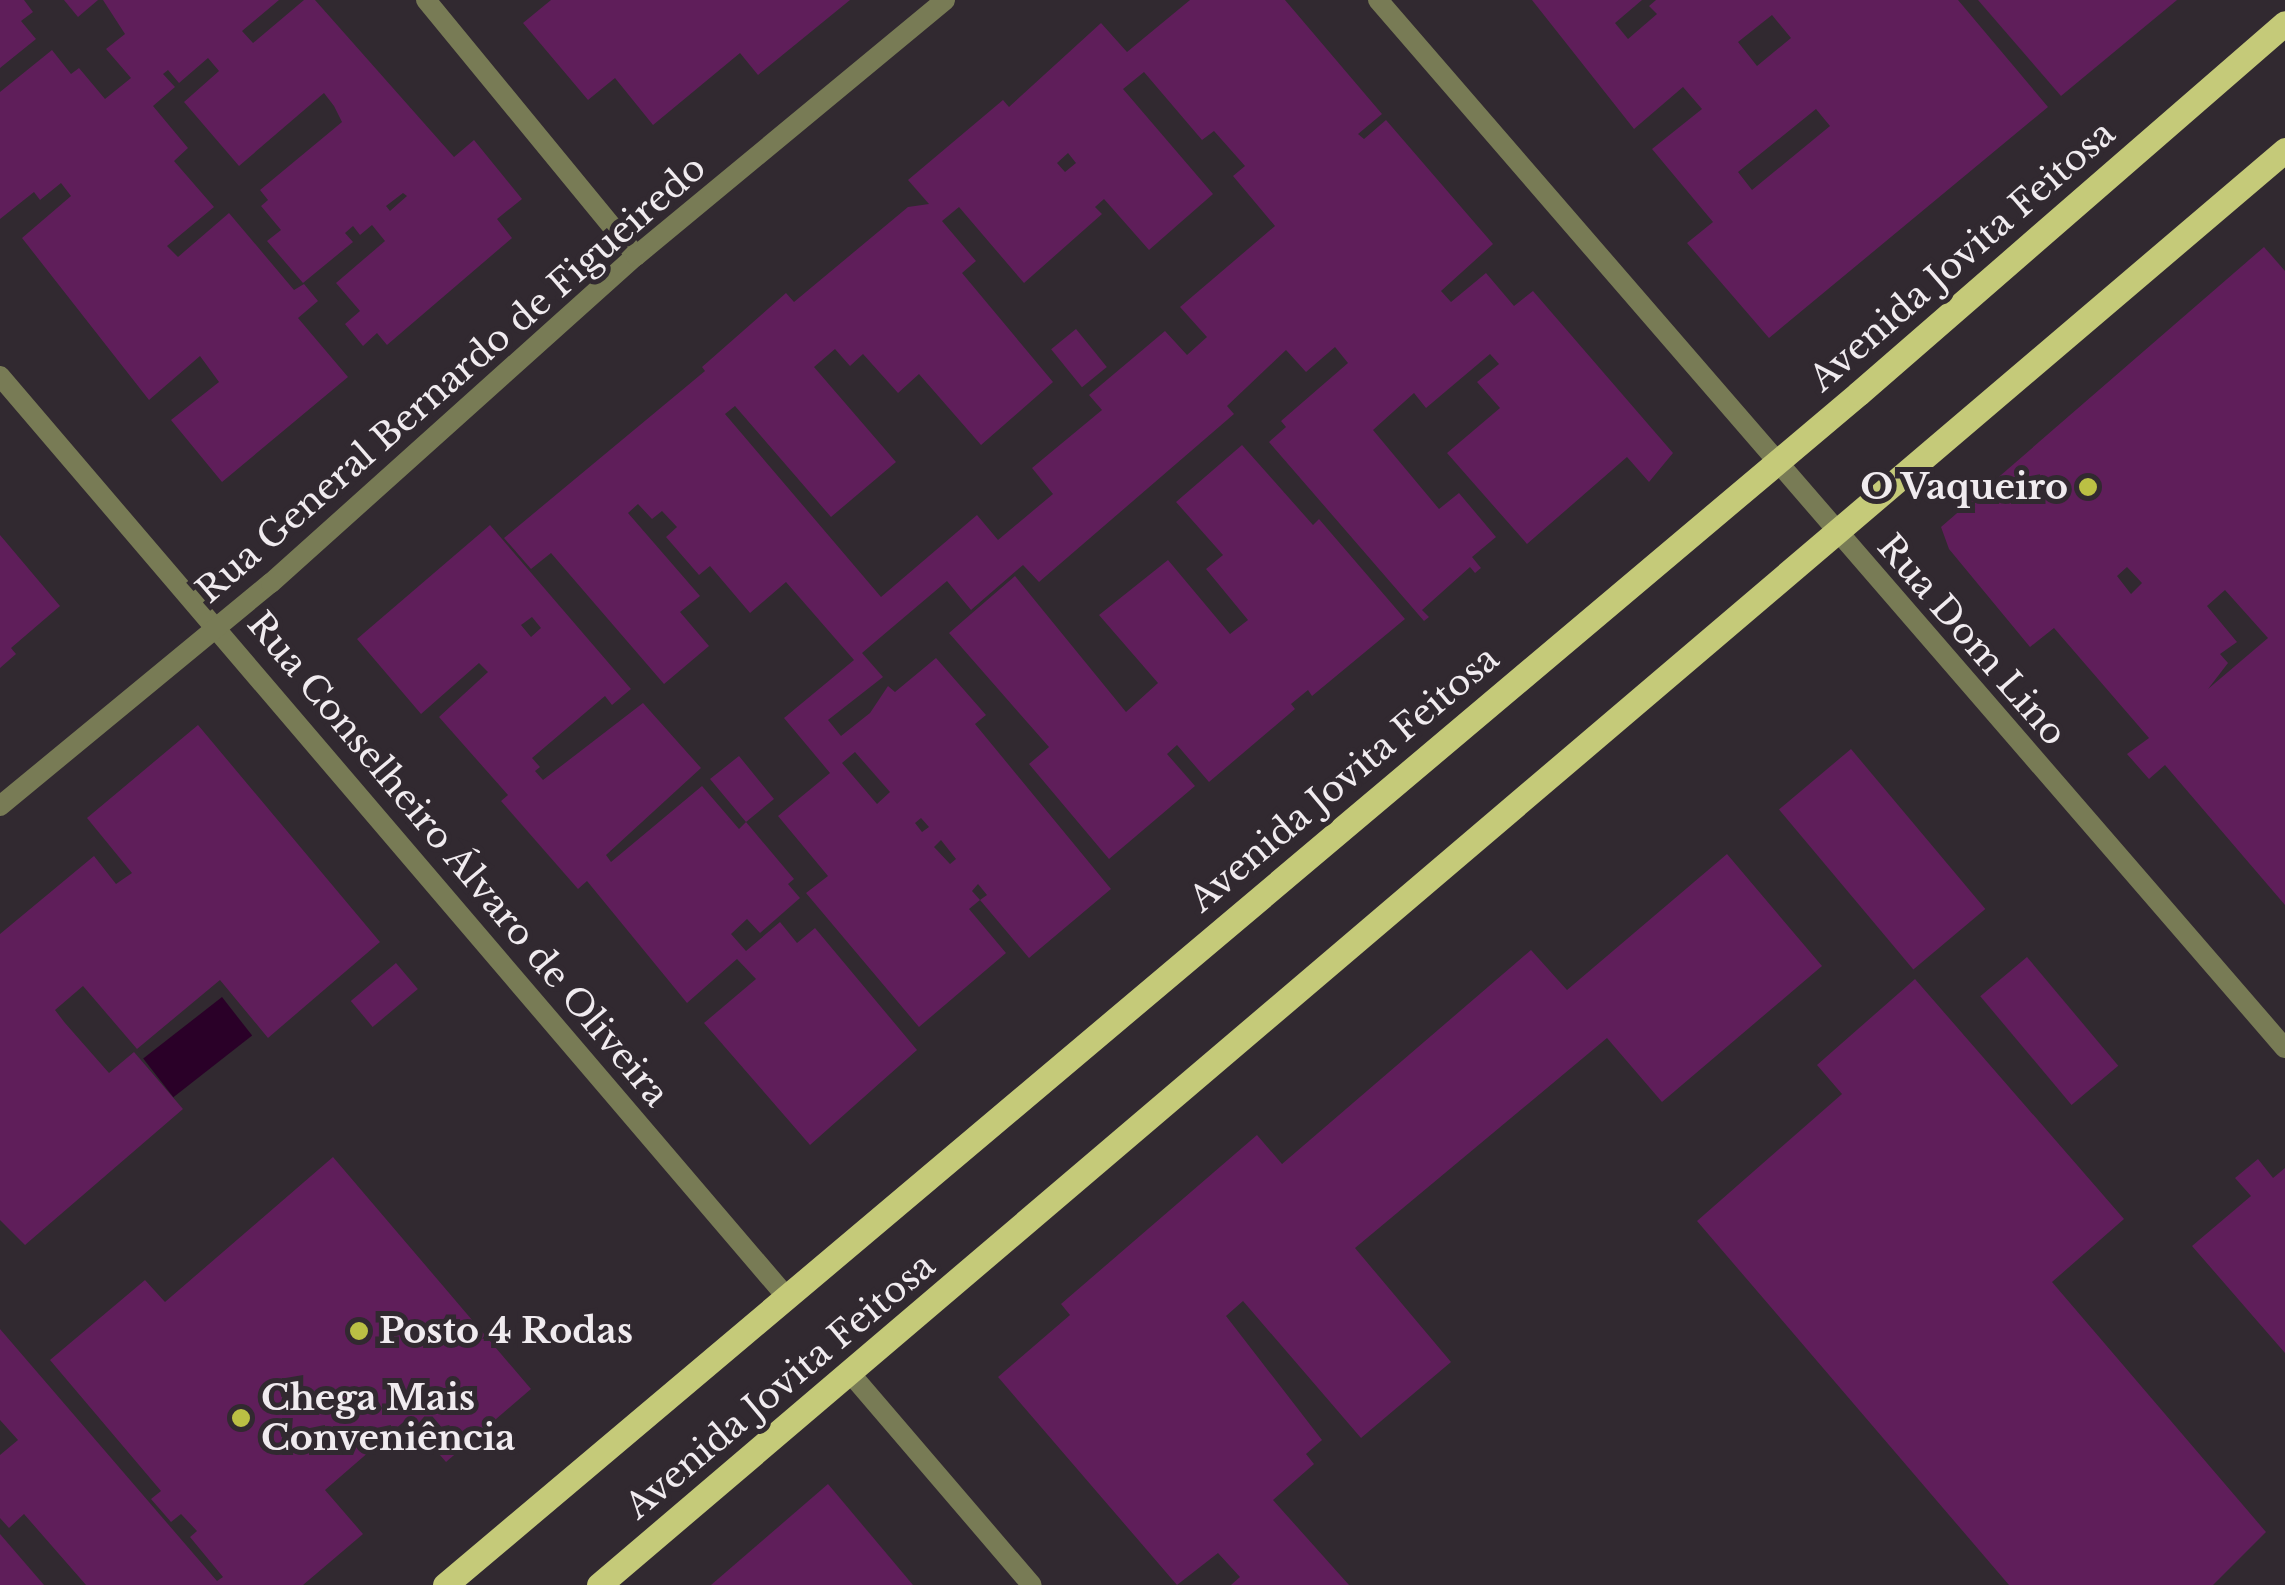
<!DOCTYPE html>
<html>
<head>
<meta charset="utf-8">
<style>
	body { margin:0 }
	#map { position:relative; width:2285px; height:1585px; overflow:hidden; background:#312930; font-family:"Libre Baskerville",serif }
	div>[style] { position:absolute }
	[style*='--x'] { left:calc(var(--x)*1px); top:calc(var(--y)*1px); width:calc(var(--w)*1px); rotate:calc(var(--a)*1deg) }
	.water>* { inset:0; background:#2a0028; transform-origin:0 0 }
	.building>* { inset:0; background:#5f1e5a; transform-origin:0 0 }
	.minor>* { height:20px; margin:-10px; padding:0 10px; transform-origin:10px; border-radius:10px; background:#787b55 }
	.tertiary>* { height:20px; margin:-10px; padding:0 10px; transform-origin:10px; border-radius:10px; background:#787b55 }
	.primary>* { height:25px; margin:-12.5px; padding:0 12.5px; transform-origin:12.5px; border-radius:12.5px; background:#c5ca79 }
	.dots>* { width:28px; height:28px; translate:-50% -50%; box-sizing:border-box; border:5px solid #312930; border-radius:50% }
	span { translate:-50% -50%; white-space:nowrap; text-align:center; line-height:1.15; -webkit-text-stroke:10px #312930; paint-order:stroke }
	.street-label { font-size:35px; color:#f0ebef }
	.poi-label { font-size:35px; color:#f0ebef; font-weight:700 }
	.right { translate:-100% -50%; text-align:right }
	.left { translate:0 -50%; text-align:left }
</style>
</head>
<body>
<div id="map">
	<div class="water">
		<i style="left:222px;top:997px;width:49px;height:100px;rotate:52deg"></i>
	</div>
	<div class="building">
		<i style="clip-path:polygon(0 0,24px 0,33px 12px,21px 21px,36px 39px,0 68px)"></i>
		<i style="clip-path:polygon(64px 0,98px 0,78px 17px)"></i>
		<i style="clip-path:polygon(evenodd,103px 0,279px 0,242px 31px,253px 43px,304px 0,315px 0,454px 157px,474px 140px,522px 199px,497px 219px,512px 238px,387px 345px,377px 333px,363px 346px,345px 324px,360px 311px,336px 283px,385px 241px,372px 225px,360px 235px,353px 226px,345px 233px,353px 242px,303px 283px,267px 241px,281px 230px,261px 206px,268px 200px,260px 190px,342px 122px,334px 106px,324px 93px,239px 166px,184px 102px,219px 71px,208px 58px,179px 83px,168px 70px,163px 74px,175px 87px,153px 106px,188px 148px,174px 161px,214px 207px,167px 246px,178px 257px,229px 213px,294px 290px,304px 284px,318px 301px,298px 318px,348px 377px,222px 482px,171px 420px,219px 382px,200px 356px,149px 400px,22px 238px,71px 196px,61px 183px,40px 200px,34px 192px,0 219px,0 92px,52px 50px,71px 74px,79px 68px,105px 99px,131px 78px,106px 49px,125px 34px,103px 0,403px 193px,407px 196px,390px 211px,386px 206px,403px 193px)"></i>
		<i style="clip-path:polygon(551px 0,850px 0,758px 75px,740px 53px,653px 125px,615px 78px,588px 100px,523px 23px)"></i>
		<i style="clip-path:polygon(evenodd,1190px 0,1285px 0,1382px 114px,1358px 134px,1364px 139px,1386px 120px,1493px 244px,1441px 291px,1451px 302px,1486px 273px,1514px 306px,1533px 291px,1673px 453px,1649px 482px,1627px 457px,1527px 544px,1447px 453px,1500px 408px,1477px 382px,1499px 364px,1490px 354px,1426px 408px,1414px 393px,1373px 430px,1439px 509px,1459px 493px,1496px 537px,1472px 557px,1481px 568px,1475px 573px,1470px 567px,1422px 610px,1429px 617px,1424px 621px,1269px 442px,1286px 427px,1281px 421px,1348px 363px,1335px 347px,1306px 372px,1286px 350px,1227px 406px,1234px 414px,1039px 582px,1023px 565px,971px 610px,947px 581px,862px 653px,883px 677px,828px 720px,841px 736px,870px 713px,888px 686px,895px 692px,936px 658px,986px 715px,975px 724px,1111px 889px,1029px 958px,980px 900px,969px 909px,1006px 953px,919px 1027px,806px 893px,828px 876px,778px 816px,830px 773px,784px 718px,854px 660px,786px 582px,750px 613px,710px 566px,699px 575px,666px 537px,677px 527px,662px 511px,652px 519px,638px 504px,628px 513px,700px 596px,680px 612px,709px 646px,664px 684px,551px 553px,531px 569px,504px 538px,705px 371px,702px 367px,786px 293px,794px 302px,908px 207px,929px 204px,908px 180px,1003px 100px,1009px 107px,1101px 23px,1127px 52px,1190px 0,1144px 72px,1202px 140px,1214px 131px,1245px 166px,1233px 176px,1275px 226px,1180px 307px,1207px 337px,1187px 355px,1165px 331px,1089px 395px,1102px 410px,1032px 468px,1053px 494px,998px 540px,977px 515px,881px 597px,725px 414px,735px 406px,831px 517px,896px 462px,814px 367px,835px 349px,850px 366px,863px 354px,898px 393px,919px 374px,981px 445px,1053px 382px,962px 273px,976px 261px,942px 221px,959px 207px,1024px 283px,1102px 214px,1095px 207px,1104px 199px,1149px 250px,1213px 194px,1123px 89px,1144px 72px,1190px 0,1068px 153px,1076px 163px,1065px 172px,1057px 163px,1068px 153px,1190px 0,855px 752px,890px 792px,877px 804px,842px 763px,855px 752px,1190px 0,921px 818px,929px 827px,922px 832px,915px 823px,921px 818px,1190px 0,941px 840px,956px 859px,950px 864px,934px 847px,941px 840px,1190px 0,978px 884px,987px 895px,980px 900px,972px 891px,978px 884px)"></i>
		<i style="clip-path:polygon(evenodd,1532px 0,1642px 0,1615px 23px,1628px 39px,1657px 14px,1649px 6px,1656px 0,1958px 0,2048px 107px,1769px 338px,1687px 243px,1713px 222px,1652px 149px,1702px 109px,1683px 87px,1634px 129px,1532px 0,1772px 15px,1791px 38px,1757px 66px,1738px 42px,1772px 15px,1532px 0,1816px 109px,1830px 126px,1752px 190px,1738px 172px,1816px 109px)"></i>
		<i style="clip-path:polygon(1978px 0,2177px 0,2061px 96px)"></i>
		<i style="clip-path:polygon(evenodd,2264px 247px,2285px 271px,2285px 905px,2165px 765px,2149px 779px,2127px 754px,2149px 738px,2054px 628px,2030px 647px,1949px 549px,1941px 527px,2264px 247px,2127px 567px,2142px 583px,2131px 594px,2117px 576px,2127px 567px,2264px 247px,2225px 590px,2268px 638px,2208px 689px,2228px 663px,2220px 654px,2237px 642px,2207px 606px,2225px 590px)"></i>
		<i style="left:1076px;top:329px;width:49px;height:32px;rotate:51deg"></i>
		<i style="clip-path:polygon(1242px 445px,1313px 525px,1319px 519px,1405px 619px,1312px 696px,1308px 690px,1291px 704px,1295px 709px,1209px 782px,1177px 745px,1167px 754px,1195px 786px,1109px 859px,1029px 764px,1049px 747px,949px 633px,1015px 576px,1126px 712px,1158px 683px,1099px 615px,1168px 560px,1230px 634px,1248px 620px,1206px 569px,1223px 555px,1176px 502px)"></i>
		<i style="clip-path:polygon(evenodd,490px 525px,631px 689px,612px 705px,605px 696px,532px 758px,540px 767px,535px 771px,543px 780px,643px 703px,701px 768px,606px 855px,611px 862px,702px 786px,739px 829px,746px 822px,710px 779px,739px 756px,774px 799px,746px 822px,794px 879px,788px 884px,800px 898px,760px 933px,747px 919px,731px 934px,746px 951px,780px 922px,797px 943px,815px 928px,917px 1050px,810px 1145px,704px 1023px,756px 979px,737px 959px,687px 1003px,587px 881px,578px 889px,501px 801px,508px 795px,439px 717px,488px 672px,479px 663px,421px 714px,357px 639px,490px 525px,532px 617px,541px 628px,531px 637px,521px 625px,532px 617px)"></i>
		<i style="clip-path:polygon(0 535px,60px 606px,11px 648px,16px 654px,0 668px)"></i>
		<i style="clip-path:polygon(198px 725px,380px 942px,268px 1038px,220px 980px,137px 1049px,83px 986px,55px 1010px,65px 1023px,109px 1073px,134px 1052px,183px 1109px,25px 1245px,0 1220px,0 934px,94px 856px,116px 884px,132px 873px,87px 818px)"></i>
		<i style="left:1851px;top:749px;width:209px;height:94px;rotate:50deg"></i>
		<i style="clip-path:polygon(1727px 854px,1822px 966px,1662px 1102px,1607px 1038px,1355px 1248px,1451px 1362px,1361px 1438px,1243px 1301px,1226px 1316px,1322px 1440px,1306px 1454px,1314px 1464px,1273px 1500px,1349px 1585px,1231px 1585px,1240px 1577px,1218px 1553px,1177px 1585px,998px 1377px,1070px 1315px,1061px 1304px,1257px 1135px,1282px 1164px,1531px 950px,1567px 990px)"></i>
		<i style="left:2027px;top:957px;width:142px;height:61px;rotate:50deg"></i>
		<i style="left:396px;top:963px;width:34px;height:59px;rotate:50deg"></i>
		<i style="clip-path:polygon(1915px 979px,2124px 1219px,2052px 1282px,2266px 1532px,2213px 1585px,2009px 1585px,1697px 1221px,1842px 1094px,1817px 1065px)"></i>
		<i style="clip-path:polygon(333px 1157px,531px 1389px,446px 1462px,408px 1418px,325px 1490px,363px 1534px,303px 1585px,86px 1585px,24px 1514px,9px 1528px,0 1518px,0 1455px,18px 1440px,0 1420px,0 1329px,217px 1581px,223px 1577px,190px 1537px,197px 1531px,181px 1514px,171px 1522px,151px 1499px,161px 1491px,50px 1360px,145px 1280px,165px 1302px)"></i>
		<i style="clip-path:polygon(2258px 1159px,2273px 1178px,2285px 1168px,2285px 1353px,2192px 1246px,2251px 1196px,2235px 1178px)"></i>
		<i style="clip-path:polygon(828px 1484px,913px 1585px,711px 1585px)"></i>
		<i style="clip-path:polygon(0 1534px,44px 1585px,0 1585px)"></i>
	</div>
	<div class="minor">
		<i style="--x:426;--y:0;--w:331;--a:50.6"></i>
		<i style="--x:1378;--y:0;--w:1386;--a:49.13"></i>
		<i style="--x:0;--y:376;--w:1209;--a:49.5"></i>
		<i style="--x:850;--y:1373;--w:279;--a:49.4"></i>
	</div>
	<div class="tertiary">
		<i style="--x:0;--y:806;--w:351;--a:-39.5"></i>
		<i style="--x:271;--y:583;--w:490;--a:-41.9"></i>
		<i style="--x:636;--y:256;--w:401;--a:-39.6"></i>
	</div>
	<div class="primary">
		<i style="--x:445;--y:1585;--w:1849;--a:-40.13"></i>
		<i style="--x:1859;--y:393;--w:564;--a:-40.98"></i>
		<i style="--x:599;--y:1585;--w:2214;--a:-40.4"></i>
	</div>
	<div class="dots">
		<i style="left:2088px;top:487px;background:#bbc044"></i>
		<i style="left:359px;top:1331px;background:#bbc044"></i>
		<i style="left:241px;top:1418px;background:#bbc044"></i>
	</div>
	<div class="street-label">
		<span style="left:1962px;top:256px;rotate:-41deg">Avenida Jovita Feitosa</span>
		<span style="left:451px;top:379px;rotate:-41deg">Rua General Bernardo de Figueiredo</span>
		<span style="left:1972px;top:640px;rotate:49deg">Rua Dom Lino</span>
		<span style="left:1344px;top:779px;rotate:-40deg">Avenida Jovita Feitosa</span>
		<span style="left:458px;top:859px;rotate:50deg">Rua Conselheiro Álvaro de Oliveira</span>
		<span style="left:780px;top:1386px;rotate:-40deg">Avenida Jovita Feitosa</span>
	</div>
	<div class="poi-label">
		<span class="right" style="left:2068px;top:487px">O Vaqueiro</span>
		<span class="left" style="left:379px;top:1331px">Posto 4 Rodas</span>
		<span class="left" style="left:261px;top:1418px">Chega Mais<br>Conveniência</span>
	</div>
</div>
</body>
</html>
